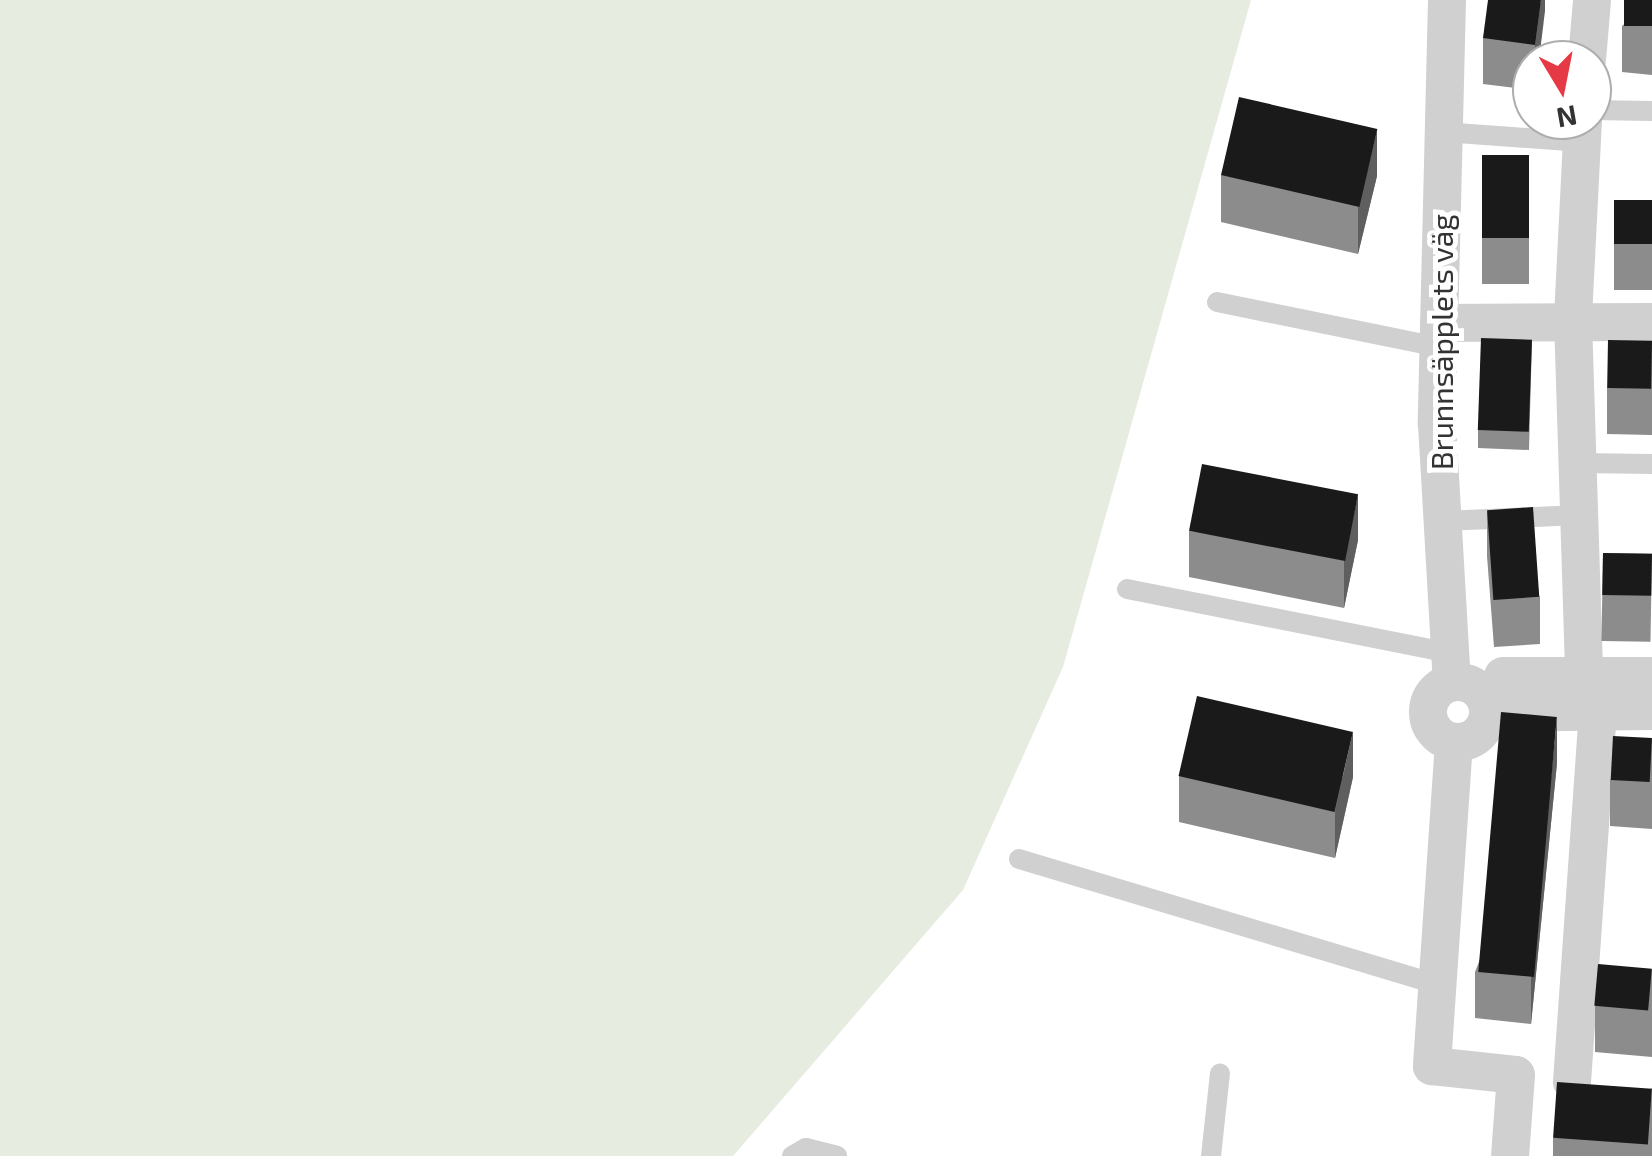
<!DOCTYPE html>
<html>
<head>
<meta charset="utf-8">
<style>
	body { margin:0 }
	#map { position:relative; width:1652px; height:1156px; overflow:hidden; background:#fff; font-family:"Exo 2",sans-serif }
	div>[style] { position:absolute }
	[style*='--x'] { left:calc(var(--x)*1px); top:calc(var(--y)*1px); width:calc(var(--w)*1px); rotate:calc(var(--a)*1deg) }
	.green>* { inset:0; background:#e6ecdf }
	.service>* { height:20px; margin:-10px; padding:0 10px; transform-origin:10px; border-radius:10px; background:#d0d0d0 }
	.minor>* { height:38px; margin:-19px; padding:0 19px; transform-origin:19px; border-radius:19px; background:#d0d0d0 }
	.minor>.ring { margin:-19px; padding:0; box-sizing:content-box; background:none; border:38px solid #d0d0d0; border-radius:50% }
	.wall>* { inset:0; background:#8c8c8c; transform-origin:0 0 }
	.shaded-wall>* { inset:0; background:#5f5f5f }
	.building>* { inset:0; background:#1a1a1a; transform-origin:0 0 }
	span { translate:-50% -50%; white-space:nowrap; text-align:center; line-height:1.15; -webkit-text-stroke:10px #fff; paint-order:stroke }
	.street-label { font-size:30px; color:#333 }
	.north { position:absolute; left:1512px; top:40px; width:100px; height:100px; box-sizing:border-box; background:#fff; border:2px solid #adadad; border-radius:50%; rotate:170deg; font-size:28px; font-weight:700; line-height:40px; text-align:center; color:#333 }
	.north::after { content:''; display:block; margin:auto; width:35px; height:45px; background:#e63946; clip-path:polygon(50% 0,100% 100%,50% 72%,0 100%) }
</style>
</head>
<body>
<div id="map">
	<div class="green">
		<i style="clip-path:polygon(0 0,1251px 0,1063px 667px,963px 890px,733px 1156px,0 1156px)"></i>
	</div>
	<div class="service">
		<i style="--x:1592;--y:110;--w:60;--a:1"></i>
		<i style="--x:1443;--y:132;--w:139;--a:4.1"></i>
		<i style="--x:1217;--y:302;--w:226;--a:11.5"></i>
		<i style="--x:1578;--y:463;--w:74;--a:0.8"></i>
		<i style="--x:1443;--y:521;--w:136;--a:-2.5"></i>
		<i style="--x:1127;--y:589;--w:330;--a:11.2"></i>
		<i style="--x:1019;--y:859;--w:438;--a:16.7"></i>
		<i style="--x:792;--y:1156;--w:16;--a:-30"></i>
		<i style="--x:806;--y:1148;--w:32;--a:14"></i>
		<i style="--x:1211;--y:1156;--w:83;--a:-83.8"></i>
	</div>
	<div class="minor">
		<i style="--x:1447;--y:0;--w:424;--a:91.4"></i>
		<i style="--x:1437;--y:424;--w:259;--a:86.7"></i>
		<i style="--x:1587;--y:60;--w:60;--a:-85.2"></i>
		<i style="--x:1583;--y:120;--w:199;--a:92.9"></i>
		<i style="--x:1573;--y:319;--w:356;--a:88.2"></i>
		<i style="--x:1439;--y:323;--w:213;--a:-0.3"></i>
		<i style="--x:1503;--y:676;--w:149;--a:0"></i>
		<i class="ring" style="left:1428px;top:682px;width:22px;height:22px"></i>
		<i style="--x:1488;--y:713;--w:164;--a:-0.7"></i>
		<i style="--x:1454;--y:742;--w:325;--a:93.9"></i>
		<i style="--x:1432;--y:1066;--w:84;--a:6.1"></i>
		<i style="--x:1516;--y:1075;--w:81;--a:94.2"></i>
		<i style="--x:1572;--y:1082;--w:373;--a:-86"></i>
	</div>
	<div class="wall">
		<i style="clip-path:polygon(1545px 0,1539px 60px,1532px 60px,1532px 90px,1483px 84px,1483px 38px)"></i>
		<i style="clip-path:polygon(1652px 0,1652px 75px,1622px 72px,1622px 26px)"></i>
		<i style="left:1482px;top:155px;width:47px;height:129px"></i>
		<i style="clip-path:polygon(1221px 175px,1377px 176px,1358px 254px,1221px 222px)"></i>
		<i style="left:1614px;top:200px;width:38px;height:90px"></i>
		<i style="clip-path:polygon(1532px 340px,1529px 450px,1478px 448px,1478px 430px)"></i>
		<i style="clip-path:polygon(1652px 341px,1652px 435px,1607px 434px,1607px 388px)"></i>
		<i style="clip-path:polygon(1487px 510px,1540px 597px,1540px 644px,1494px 647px,1487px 556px)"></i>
		<i style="clip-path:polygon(1189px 531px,1358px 540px,1344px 608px,1189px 577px)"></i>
		<i style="left:1603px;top:553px;width:49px;height:88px;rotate:1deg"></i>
		<i style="clip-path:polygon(1652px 738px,1652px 829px,1610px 826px,1610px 780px)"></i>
		<i style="clip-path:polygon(1557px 763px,1531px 1024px,1475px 1018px,1475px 972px)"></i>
		<i style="clip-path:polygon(1179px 776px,1353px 777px,1335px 858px,1179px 822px)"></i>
		<i style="clip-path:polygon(1652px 969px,1652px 1057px,1595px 1052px,1595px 1006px)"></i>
		<i style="clip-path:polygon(1652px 1088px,1652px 1156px,1553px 1156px,1553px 1138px)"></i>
	</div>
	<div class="shaded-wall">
		<i style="clip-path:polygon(1541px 0,1545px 0,1545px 11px,1539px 60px,1535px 60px,1535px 45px)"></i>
		<i style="clip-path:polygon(1377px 130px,1377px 176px,1358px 254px,1358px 208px)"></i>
		<i style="clip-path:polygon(1358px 494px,1358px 540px,1344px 608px,1344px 561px)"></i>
		<i style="clip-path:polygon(1557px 717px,1557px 763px,1531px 1024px,1531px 978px)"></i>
		<i style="clip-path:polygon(1353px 731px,1353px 777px,1335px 858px,1335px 811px)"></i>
	</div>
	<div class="building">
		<i style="clip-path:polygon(1488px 0,1541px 0,1535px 45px,1483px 38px)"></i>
		<i style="left:1624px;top:0;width:28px;height:26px"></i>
		<i style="left:1239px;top:97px;width:142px;height:80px;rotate:13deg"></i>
		<i style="left:1482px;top:155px;width:47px;height:83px"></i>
		<i style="left:1614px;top:200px;width:38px;height:44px"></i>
		<i style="left:1481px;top:338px;width:51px;height:92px;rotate:2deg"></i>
		<i style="left:1608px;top:340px;width:44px;height:48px;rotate:1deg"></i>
		<i style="left:1202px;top:464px;width:159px;height:68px;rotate:11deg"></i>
		<i style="left:1533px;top:507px;width:90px;height:46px;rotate:86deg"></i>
		<i style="left:1603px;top:553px;width:49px;height:42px;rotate:1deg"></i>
		<i style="left:1197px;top:696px;width:160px;height:82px;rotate:13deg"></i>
		<i style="left:1501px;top:712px;width:56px;height:261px;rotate:5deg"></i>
		<i style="left:1613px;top:736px;width:39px;height:44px;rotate:3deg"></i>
		<i style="left:1598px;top:964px;width:54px;height:42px;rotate:5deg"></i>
		<i style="left:1557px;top:1082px;width:95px;height:56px;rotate:4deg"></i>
	</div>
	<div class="street-label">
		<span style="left:1441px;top:342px;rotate:-90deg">Brunnsäpplets väg</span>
	</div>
	<div class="north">N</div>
</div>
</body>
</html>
